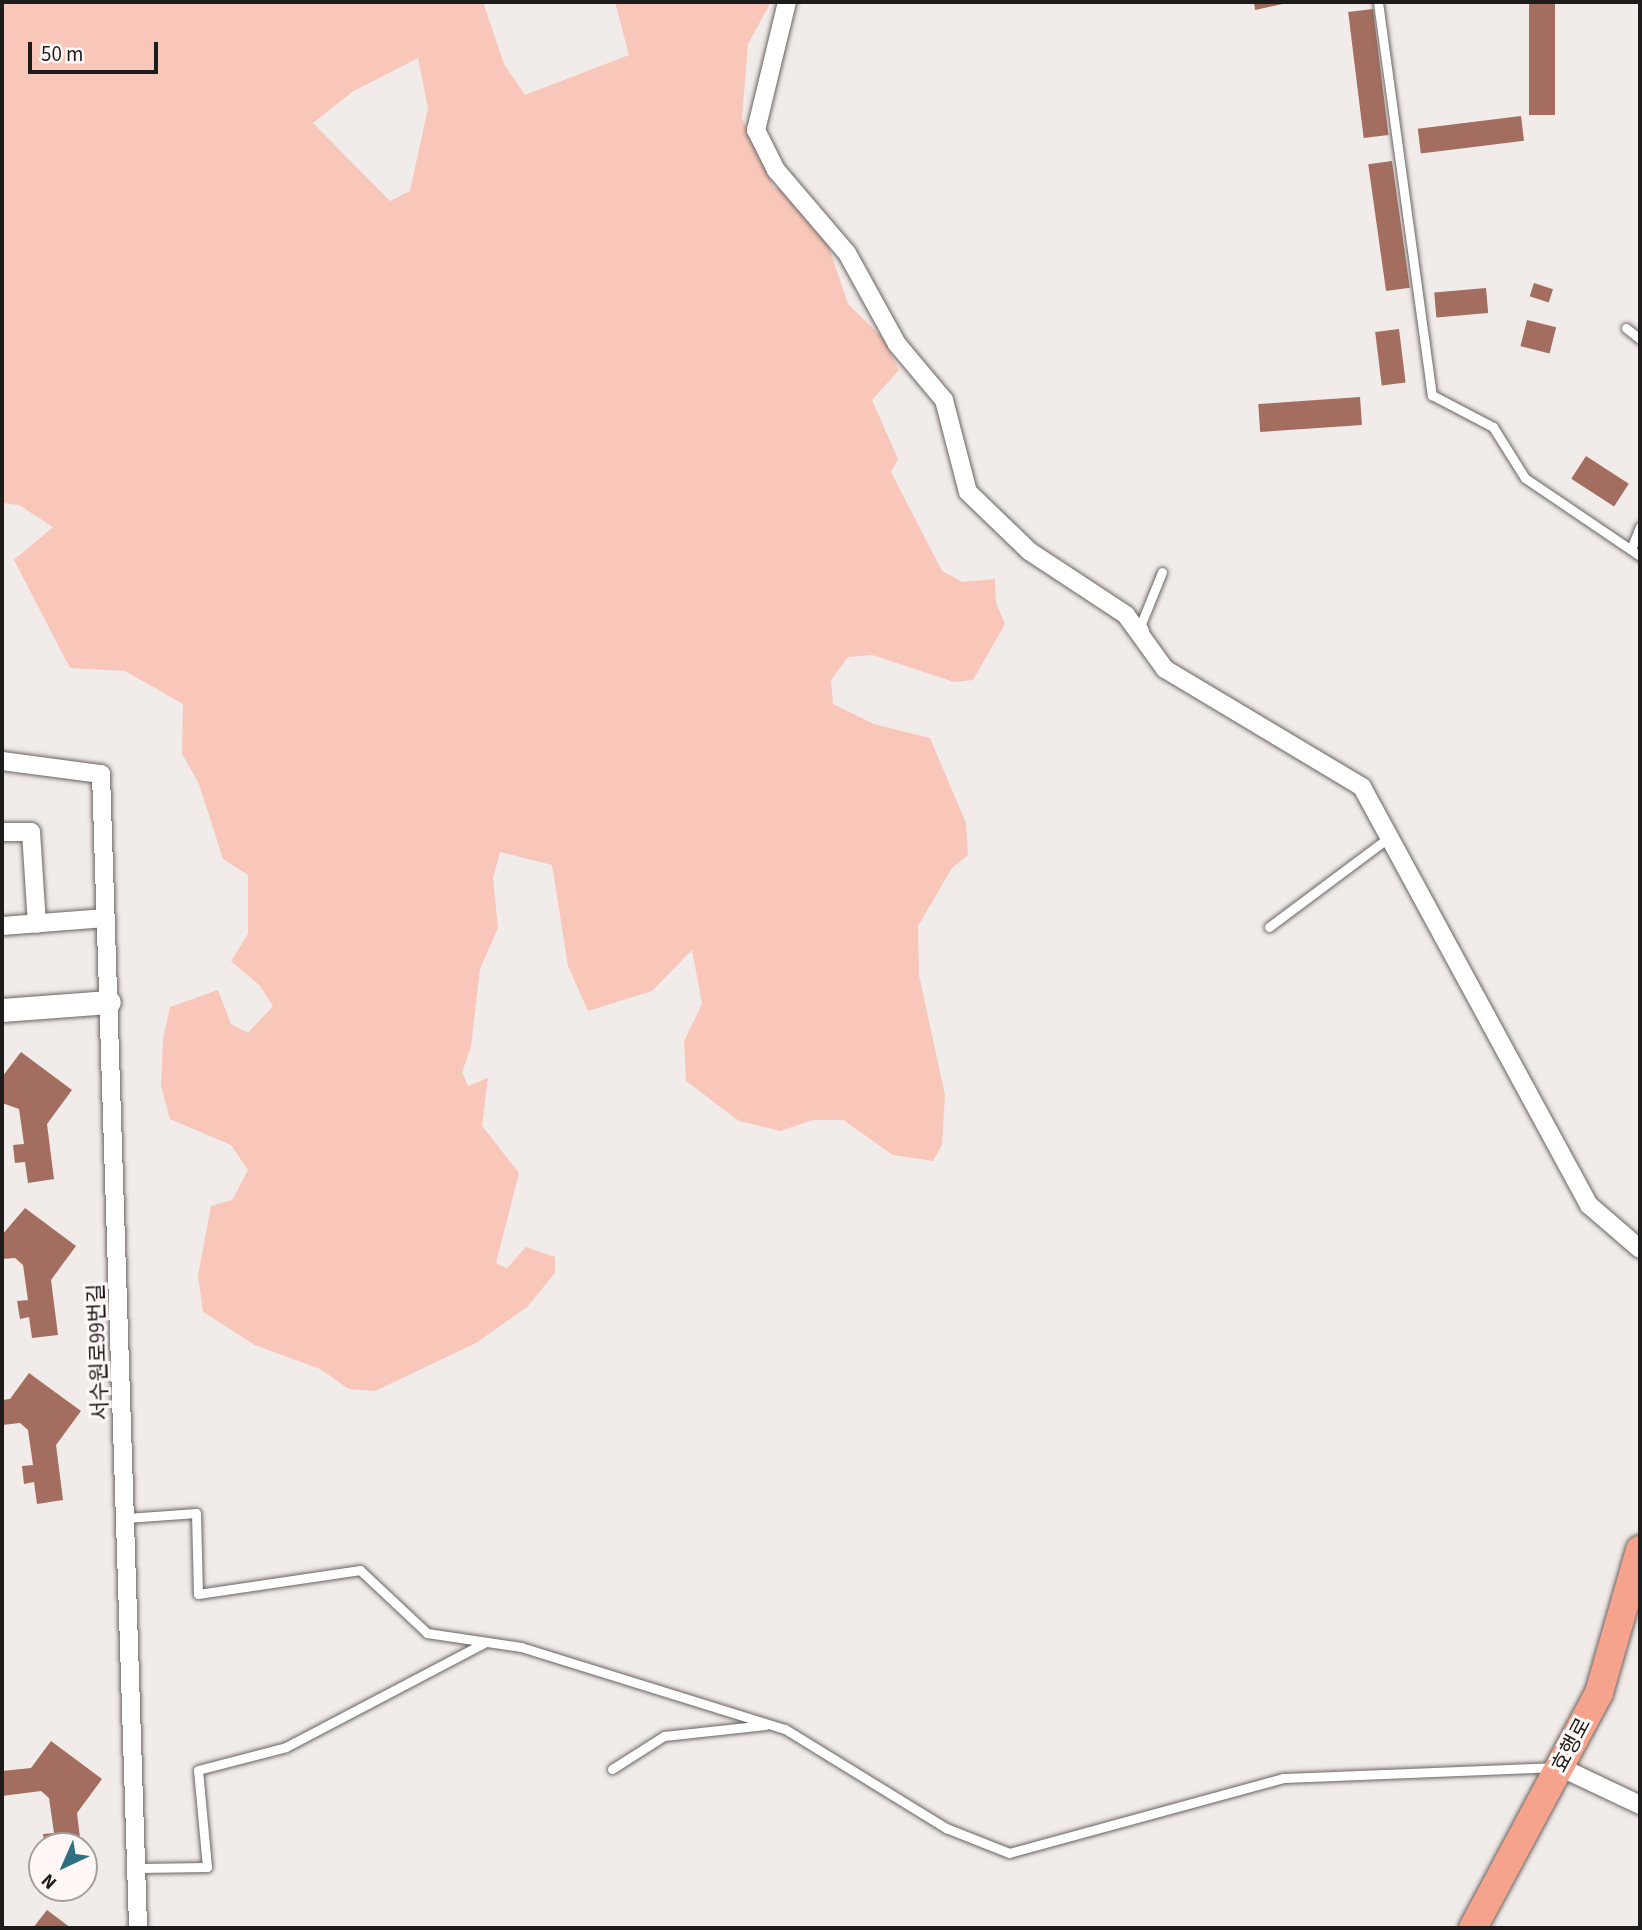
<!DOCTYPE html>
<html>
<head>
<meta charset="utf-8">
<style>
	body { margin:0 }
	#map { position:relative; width:1642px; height:1930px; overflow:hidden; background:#f1ebe9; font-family:"Source Sans 3","Noto Sans KR",sans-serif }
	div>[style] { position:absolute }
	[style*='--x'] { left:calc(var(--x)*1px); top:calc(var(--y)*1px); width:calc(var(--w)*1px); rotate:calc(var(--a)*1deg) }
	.green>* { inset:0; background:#f9c7b9 }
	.building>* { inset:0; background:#a36e5f; transform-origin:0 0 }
	.roads { filter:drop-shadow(0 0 2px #696462) drop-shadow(0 0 2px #696462) }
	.service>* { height:9px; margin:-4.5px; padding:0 4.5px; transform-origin:4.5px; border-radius:4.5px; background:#fff }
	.minor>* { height:18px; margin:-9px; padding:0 9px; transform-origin:9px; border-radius:9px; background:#fff }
	.tertiary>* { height:23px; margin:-11.5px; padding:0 11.5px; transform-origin:11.5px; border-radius:11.5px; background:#fff }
	.primary>* { height:28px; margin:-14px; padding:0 14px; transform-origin:14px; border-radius:14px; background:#f5a38c }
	span { translate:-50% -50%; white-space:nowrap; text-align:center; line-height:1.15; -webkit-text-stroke:6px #fff8f7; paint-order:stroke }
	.street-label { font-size:21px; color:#1e1c1b }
	.frame { position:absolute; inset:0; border:4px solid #1e1c1b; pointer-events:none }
	.north { position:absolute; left:28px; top:1832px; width:70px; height:70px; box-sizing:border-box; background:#fff8f7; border:2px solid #a5a09f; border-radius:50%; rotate:224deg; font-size:19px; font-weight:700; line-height:28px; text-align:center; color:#1e1c1b }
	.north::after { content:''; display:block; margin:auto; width:24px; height:32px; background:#2c7081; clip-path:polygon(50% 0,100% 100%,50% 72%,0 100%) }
	.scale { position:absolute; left:28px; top:42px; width:130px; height:32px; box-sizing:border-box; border:4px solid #1e1c1b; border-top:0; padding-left:9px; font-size:21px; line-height:24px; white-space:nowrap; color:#1e1c1b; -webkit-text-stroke:5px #fff8f7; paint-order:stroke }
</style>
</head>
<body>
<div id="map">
	<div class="green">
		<i style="clip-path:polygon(evenodd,2px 2px,483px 2px,504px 64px,525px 95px,629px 55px,615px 2px,771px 2px,748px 44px,742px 118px,774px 188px,792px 191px,826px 238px,848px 304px,883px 338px,899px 370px,872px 400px,898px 459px,891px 472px,942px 571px,963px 582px,995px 579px,996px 603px,1005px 624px,973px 680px,954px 682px,872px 655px,848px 657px,831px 680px,833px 704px,874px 724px,930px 738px,966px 823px,968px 855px,952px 868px,918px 926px,919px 975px,945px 1095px,942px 1145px,933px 1161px,893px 1155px,843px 1120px,813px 1120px,780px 1131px,739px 1121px,686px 1081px,684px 1041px,702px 1004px,692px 950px,652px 991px,588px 1011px,568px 966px,552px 865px,500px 852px,493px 878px,498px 928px,480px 969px,471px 1047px,462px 1072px,468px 1086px,488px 1078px,482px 1126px,519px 1173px,496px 1263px,507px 1268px,526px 1247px,555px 1257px,555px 1273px,527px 1307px,476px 1343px,375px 1391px,349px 1389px,320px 1369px,255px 1345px,203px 1312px,198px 1276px,211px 1206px,232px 1200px,248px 1170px,231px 1145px,170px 1119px,161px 1086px,163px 1039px,170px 1007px,218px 990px,231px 1024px,248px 1033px,273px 1006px,260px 986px,231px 961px,248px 934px,248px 875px,223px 859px,199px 784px,182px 754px,183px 704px,125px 671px,70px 668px,14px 560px,53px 527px,19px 505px,2px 503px,2px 2px,418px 58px,428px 108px,410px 191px,390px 201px,313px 123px,352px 92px,418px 58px)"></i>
	</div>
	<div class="building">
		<i style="clip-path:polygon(1254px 2px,1287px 2px,1287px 3px,1255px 10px)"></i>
		<i style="left:1529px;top:2px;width:26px;height:113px"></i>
		<i style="left:1373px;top:9px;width:127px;height:25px;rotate:83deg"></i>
		<i style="left:1521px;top:116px;width:25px;height:104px;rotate:83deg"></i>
		<i style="left:1392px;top:161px;width:128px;height:24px;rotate:82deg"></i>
		<i style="left:1534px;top:283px;width:20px;height:14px;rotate:18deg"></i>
		<i style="left:1486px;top:288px;width:25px;height:52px;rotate:85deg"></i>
		<i style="left:1527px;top:320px;width:30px;height:27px;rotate:14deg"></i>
		<i style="left:1399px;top:329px;width:54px;height:24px;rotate:83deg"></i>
		<i style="left:1360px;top:397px;width:28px;height:102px;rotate:86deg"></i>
		<i style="left:1586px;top:456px;width:51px;height:27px;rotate:33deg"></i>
		<i style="clip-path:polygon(21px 1052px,72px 1090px,47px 1124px,54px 1179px,28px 1183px,25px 1162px,15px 1163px,13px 1145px,24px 1144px,19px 1109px,2px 1103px,2px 1077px)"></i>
		<i style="clip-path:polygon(25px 1208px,76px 1246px,51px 1280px,58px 1335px,32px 1338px,29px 1317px,20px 1319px,17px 1301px,28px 1300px,23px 1265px,15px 1258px,2px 1259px,2px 1235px)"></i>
		<i style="clip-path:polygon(29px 1373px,81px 1411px,56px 1445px,63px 1500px,37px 1504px,34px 1482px,24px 1484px,22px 1466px,33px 1465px,28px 1430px,20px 1423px,2px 1425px,2px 1400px,10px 1399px)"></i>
		<i style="clip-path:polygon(51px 1741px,102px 1779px,77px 1813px,81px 1846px,45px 1846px,43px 1834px,54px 1833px,49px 1798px,41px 1791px,2px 1796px,2px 1771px,31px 1768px)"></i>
		<i style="clip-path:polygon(47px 1910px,71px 1928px,33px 1928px)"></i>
	</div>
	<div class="roads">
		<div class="service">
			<i style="--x:1378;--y:2;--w:397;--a:82.2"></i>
			<i style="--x:1432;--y:395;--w:69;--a:27.7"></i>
			<i style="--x:1493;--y:427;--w:60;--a:57.9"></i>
			<i style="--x:1525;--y:478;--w:139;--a:34.1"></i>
			<i style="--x:1626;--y:328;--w:18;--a:38"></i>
			<i style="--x:1631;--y:549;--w:24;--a:-68"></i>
			<i style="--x:1144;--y:630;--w:7;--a:-117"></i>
			<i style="--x:1141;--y:624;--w:56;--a:-68"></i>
			<i style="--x:1269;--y:927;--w:149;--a:-36.8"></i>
			<i style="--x:127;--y:1518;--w:69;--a:-4.1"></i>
			<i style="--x:196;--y:1513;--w:81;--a:88.6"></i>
			<i style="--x:198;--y:1594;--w:164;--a:-8.4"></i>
			<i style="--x:360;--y:1570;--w:92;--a:43.2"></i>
			<i style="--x:427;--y:1633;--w:95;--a:8.5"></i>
			<i style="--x:521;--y:1647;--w:276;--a:17.3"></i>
			<i style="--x:785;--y:1729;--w:189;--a:31.6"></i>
			<i style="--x:946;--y:1828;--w:68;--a:21.6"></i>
			<i style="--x:1009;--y:1853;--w:284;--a:-15.3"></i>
			<i style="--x:1283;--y:1778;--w:271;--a:-2.3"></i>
			<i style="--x:612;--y:1769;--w:62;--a:-32.4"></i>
			<i style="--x:664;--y:1736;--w:102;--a:-6.2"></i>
			<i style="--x:139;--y:1868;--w:68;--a:-0.8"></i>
			<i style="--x:207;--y:1867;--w:97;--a:-95.3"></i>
			<i style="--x:198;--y:1770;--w:91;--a:-14.6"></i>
			<i style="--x:286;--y:1747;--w:224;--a:-27.7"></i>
		</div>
		<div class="minor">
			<i style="--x:787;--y:2;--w:132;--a:103.6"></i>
			<i style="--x:756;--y:130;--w:45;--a:63.4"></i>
			<i style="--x:776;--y:170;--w:109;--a:49.5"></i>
			<i style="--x:847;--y:253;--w:104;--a:61.2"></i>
			<i style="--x:897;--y:344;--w:73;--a:50"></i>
			<i style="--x:944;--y:400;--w:95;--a:75.4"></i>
			<i style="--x:968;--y:492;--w:85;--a:44"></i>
			<i style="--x:1029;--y:551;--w:116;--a:33.4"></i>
			<i style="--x:1126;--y:615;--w:67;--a:54.2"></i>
			<i style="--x:1165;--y:669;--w:230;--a:30.9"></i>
			<i style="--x:1362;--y:787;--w:476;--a:61.5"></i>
			<i style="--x:1589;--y:1205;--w:67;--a:40.8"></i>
			<i style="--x:2;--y:761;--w:100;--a:7.5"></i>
			<i style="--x:101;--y:774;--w:1155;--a:88.16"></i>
			<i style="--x:2;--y:832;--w:29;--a:0"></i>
			<i style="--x:31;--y:832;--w:92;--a:86.3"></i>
			<i style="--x:2;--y:926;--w:104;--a:-4.4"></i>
			<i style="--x:1560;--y:1767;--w:89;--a:25.4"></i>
		</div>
		<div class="tertiary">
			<i style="--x:2;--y:1010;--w:107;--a:-4.3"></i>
		</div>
		<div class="primary">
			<i style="--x:1473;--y:1928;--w:267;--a:-61.8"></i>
			<i style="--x:1599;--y:1693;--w:149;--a:-74"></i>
		</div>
	</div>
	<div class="street-label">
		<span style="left:98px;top:1352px;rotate:-92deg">서수원로99번길</span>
		<span style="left:1571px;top:1745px;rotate:-62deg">효행로</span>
	</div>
	<div class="frame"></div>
	<div class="north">N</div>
	<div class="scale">50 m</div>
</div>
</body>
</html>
